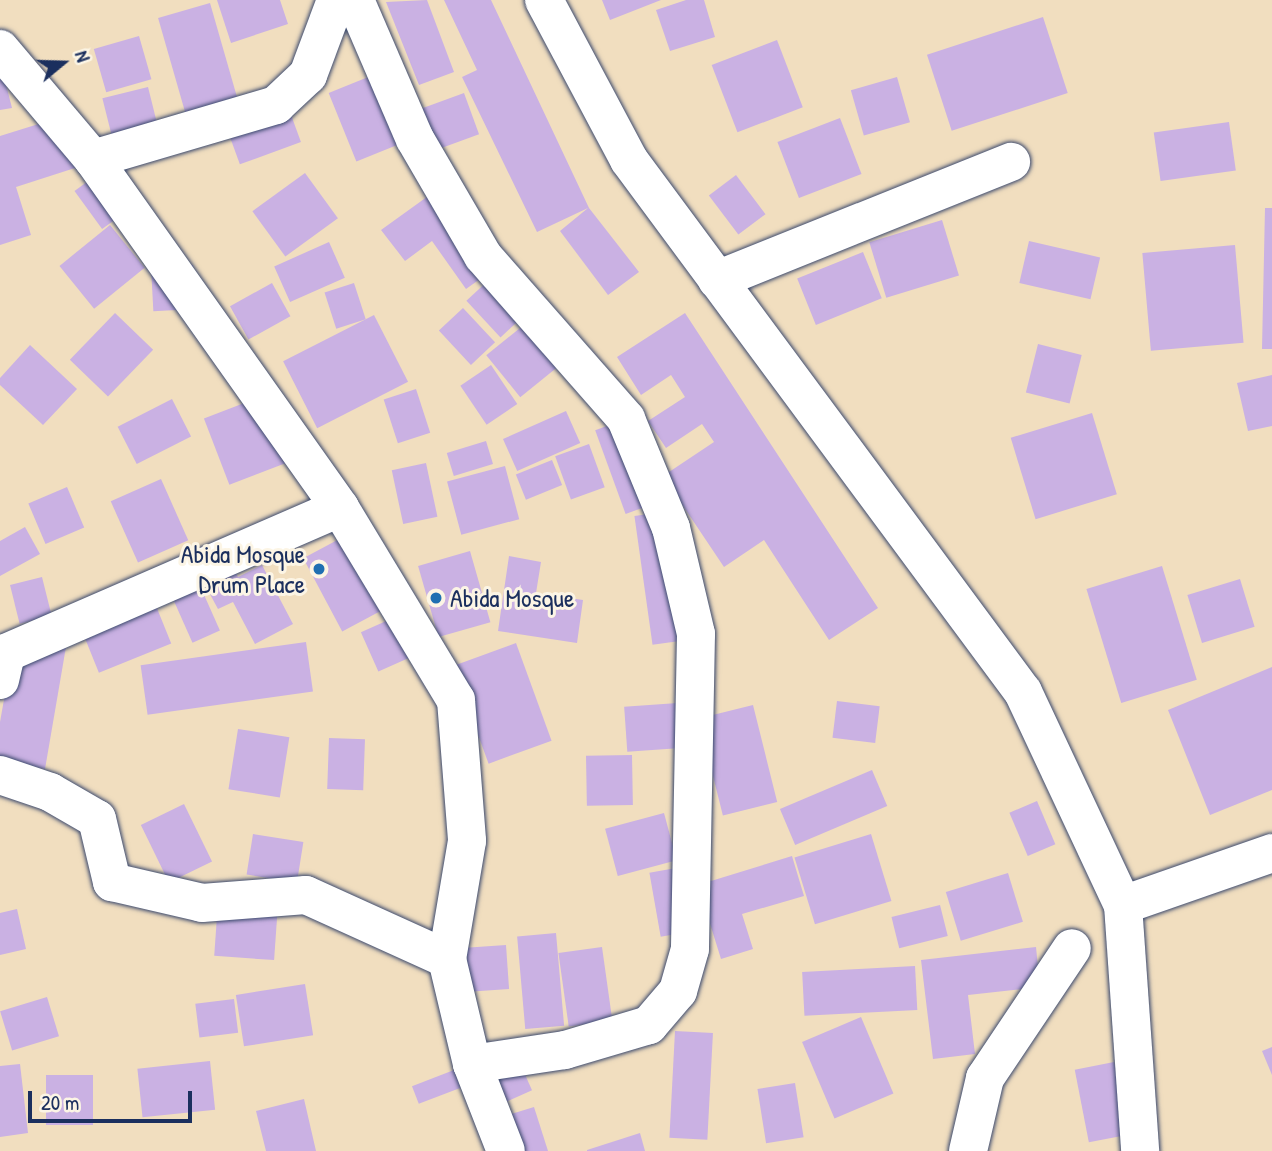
<!DOCTYPE html>
<html>
<head>
<meta charset="utf-8">
<style>
	body { margin:0 }
	#map { position:relative; width:1272px; height:1151px; overflow:hidden; background:#f1debf; font-family:"Patrick Hand",sans-serif }
	div>[style] { position:absolute }
	[style*='--x'] { left:calc(var(--x)*1px); top:calc(var(--y)*1px); width:calc(var(--w)*1px); rotate:calc(var(--a)*1deg) }
	.building>* { inset:0; background:#cab1e3; transform-origin:0 0 }
	.roads { filter:drop-shadow(0 0 2px #3b496d) drop-shadow(0 0 2px #3b496d) }
	.minor>* { height:38px; margin:-19px; padding:0 19px; transform-origin:19px; border-radius:19px; background:#fff }
	.dots>* { width:19px; height:19px; translate:-50% -50%; box-sizing:border-box; border:4px solid #fcf5e5; border-radius:50% }
	span { translate:-50% -50%; white-space:nowrap; text-align:center; line-height:1.15; -webkit-text-stroke:6px #fcf5e5; paint-order:stroke }
	.poi-label { font-size:26px; color:#1b2f5e }
	.right { translate:-100% -50%; text-align:right }
	.left { translate:0 -50%; text-align:left }
	.north { position:absolute; left:28px; top:28px; width:70px; height:70px; -webkit-text-stroke:5px #fcf5e5; paint-order:stroke; rotate:71deg; font-size:19px; font-weight:700; line-height:28px; text-align:center; color:#1b2f5e }
	.north::after { content:''; display:block; margin:auto; width:24px; height:32px; background:#1b2f5e; clip-path:polygon(50% 0,100% 100%,50% 72%,0 100%) }
	.scale { position:absolute; left:28px; top:1091px; width:164px; height:32px; box-sizing:border-box; border:4px solid #1b2f5e; border-top:0; padding-left:9px; font-size:21px; line-height:24px; white-space:nowrap; color:#1b2f5e; -webkit-text-stroke:5px #fcf5e5; paint-order:stroke }
</style>
</head>
<body>
<div id="map">
	<div class="building">
		<i style="clip-path:polygon(217px 0,280px 0,288px 24px,231px 43px)"></i>
		<i style="clip-path:polygon(427px 0,454px 72px,419px 85px,386px 2px)"></i>
		<i style="clip-path:polygon(444px 0,491px 0,589px 208px,639px 272px,608px 295px,560px 231px,588px 208px,537px 232px,462px 77px,477px 70px)"></i>
		<i style="clip-path:polygon(602px 0,661px 0,610px 20px)"></i>
		<i style="clip-path:polygon(686px 0,704px 0,715px 37px,670px 51px,656px 10px)"></i>
		<i style="left:210px;top:3px;width:113px;height:54px;rotate:74deg"></i>
		<i style="left:1043px;top:17px;width:80px;height:122px;rotate:72deg"></i>
		<i style="left:139px;top:36px;width:45px;height:47px;rotate:74deg"></i>
		<i style="left:777px;top:40px;width:72px;height:70px;rotate:69deg"></i>
		<i style="clip-path:polygon(0 61px,12px 108px,0 110px)"></i>
		<i style="left:388px;top:69px;width:74px;height:64px;rotate:68deg"></i>
		<i style="left:897px;top:77px;width:47px;height:48px;rotate:74deg"></i>
		<i style="left:148px;top:87px;width:54px;height:47px;rotate:76deg"></i>
		<i style="left:464px;top:93px;width:44px;height:48px;rotate:70deg"></i>
		<i style="left:290px;top:112px;width:32px;height:65px;rotate:70deg"></i>
		<i style="clip-path:polygon(61px 117px,78px 167px,16px 187px,31px 235px,0 245px,0 136px)"></i>
		<i style="left:840px;top:118px;width:60px;height:67px;rotate:69deg"></i>
		<i style="left:1229px;top:122px;width:49px;height:76px;rotate:82deg"></i>
		<i style="left:102px;top:171px;width:47px;height:34px;rotate:54deg"></i>
		<i style="left:305px;top:173px;width:56px;height:65px;rotate:54deg"></i>
		<i style="left:736px;top:175px;width:49px;height:34px;rotate:53deg"></i>
		<i style="clip-path:polygon(431px 194px,487px 274px,466px 289px,432px 241px,405px 261px,381px 230px)"></i>
		<i style="clip-path:polygon(1265px 208px,1272px 208px,1272px 349px,1262px 349px)"></i>
		<i style="left:942px;top:220px;width:58px;height:76px;rotate:73deg"></i>
		<i style="left:110px;top:225px;width:55px;height:65px;rotate:51deg"></i>
		<i style="left:1029px;top:241px;width:73px;height:43px;rotate:13deg"></i>
		<i style="left:329px;top:242px;width:39px;height:60px;rotate:66deg"></i>
		<i style="left:1235px;top:245px;width:98px;height:93px;rotate:85deg"></i>
		<i style="left:863px;top:252px;width:50px;height:71px;rotate:68deg"></i>
		<i style="left:193px;top:265px;width:44px;height:42px;rotate:87deg"></i>
		<i style="left:492px;top:277px;width:50px;height:35px;rotate:47deg"></i>
		<i style="left:272px;top:283px;width:38px;height:48px;rotate:61deg"></i>
		<i style="left:354px;top:283px;width:38px;height:31px;rotate:72deg"></i>
		<i style="left:463px;top:308px;width:47px;height:33px;rotate:47deg"></i>
		<i style="left:115px;top:313px;width:53px;height:65px;rotate:44deg"></i>
		<i style="clip-path:polygon(685px 313px,878px 608px,829px 640px,764px 540px,724px 567px,663px 476px,714px 442px,702px 424px,666px 448px,648px 421px,685px 397px,671px 375px,641px 395px,617px 357px)"></i>
		<i style="left:374px;top:315px;width:75px;height:102px;rotate:63deg"></i>
		<i style="left:536px;top:315px;width:54px;height:64px;rotate:51deg"></i>
		<i style="left:1038px;top:344px;width:45px;height:50px;rotate:14deg"></i>
		<i style="clip-path:polygon(30px 345px,77px 389px,43px 425px,0 385px,0 378px)"></i>
		<i style="left:491px;top:365px;width:47px;height:37px;rotate:56deg"></i>
		<i style="clip-path:polygon(1272px 375px,1272px 426px,1248px 431px,1237px 383px)"></i>
		<i style="left:416px;top:389px;width:46px;height:34px;rotate:72deg"></i>
		<i style="left:273px;top:392px;width:71px;height:74px;rotate:69deg"></i>
		<i style="left:172px;top:399px;width:42px;height:61px;rotate:63deg"></i>
		<i style="left:566px;top:411px;width:35px;height:69px;rotate:66deg"></i>
		<i style="left:1092px;top:413px;width:85px;height:85px;rotate:73deg"></i>
		<i style="left:629px;top:418px;width:89px;height:36px;rotate:70deg"></i>
		<i style="left:486px;top:441px;width:24px;height:41px;rotate:73deg"></i>
		<i style="left:589px;top:444px;width:46px;height:36px;rotate:70deg"></i>
		<i style="left:552px;top:460px;width:27px;height:39px;rotate:68deg"></i>
		<i style="left:426px;top:463px;width:55px;height:35px;rotate:78deg"></i>
		<i style="left:505px;top:466px;width:55px;height:60px;rotate:75deg"></i>
		<i style="left:161px;top:479px;width:67px;height:55px;rotate:66deg"></i>
		<i style="left:67px;top:487px;width:44px;height:42px;rotate:67deg"></i>
		<i style="left:678px;top:510px;width:130px;height:44px;rotate:82deg"></i>
		<i style="clip-path:polygon(25px 527px,40px 554px,0 576px,0 541px)"></i>
		<i style="left:343px;top:537px;width:83px;height:45px;rotate:62deg"></i>
		<i style="clip-path:polygon(222px 546px,238px 577px,262px 565px,293px 624px,255px 644px,233px 602px,218px 609px,192px 561px)"></i>
		<i style="left:470px;top:551px;width:74px;height:54px;rotate:74deg"></i>
		<i style="clip-path:polygon(509px 556px,541px 562px,536px 593px,583px 600px,577px 643px,498px 631px)"></i>
		<i style="left:189px;top:561px;width:76px;height:30px;rotate:66deg"></i>
		<i style="left:1162px;top:566px;width:119px;height:79px;rotate:73deg"></i>
		<i style="left:42px;top:577px;width:40px;height:33px;rotate:76deg"></i>
		<i style="left:1240px;top:579px;width:50px;height:55px;rotate:73deg"></i>
		<i style="left:148px;top:586px;width:62px;height:78px;rotate:68deg"></i>
		<i style="left:402px;top:614px;width:43px;height:45px;rotate:66deg"></i>
		<i style="clip-path:polygon(16px 632px,67px 641px,45px 769px,0 761px,0 722px)"></i>
		<i style="left:306px;top:642px;width:50px;height:167px;rotate:82deg"></i>
		<i style="left:516px;top:643px;width:104px;height:67px;rotate:70deg"></i>
		<i style="clip-path:polygon(1272px 667px,1272px 790px,1210px 815px,1168px 710px)"></i>
		<i style="left:837px;top:701px;width:43px;height:37px;rotate:7deg"></i>
		<i style="left:692px;top:702px;width:45px;height:68px;rotate:86deg"></i>
		<i style="left:753px;top:705px;width:100px;height:56px;rotate:76deg"></i>
		<i style="left:238px;top:729px;width:52px;height:61px;rotate:9deg"></i>
		<i style="left:329px;top:738px;width:36px;height:51px;rotate:2deg"></i>
		<i style="left:632px;top:755px;width:50px;height:46px;rotate:89deg"></i>
		<i style="left:872px;top:770px;width:39px;height:100px;rotate:67deg"></i>
		<i style="left:1037px;top:801px;width:47px;height:30px;rotate:67deg"></i>
		<i style="left:184px;top:804px;width:64px;height:48px;rotate:64deg"></i>
		<i style="left:664px;top:813px;width:49px;height:61px;rotate:75deg"></i>
		<i style="left:253px;top:834px;width:51px;height:41px;rotate:9deg"></i>
		<i style="left:871px;top:834px;width:70px;height:80px;rotate:73deg"></i>
		<i style="clip-path:polygon(792px 856px,804px 896px,742px 914px,753px 949px,721px 959px,698px 885px)"></i>
		<i style="left:676px;top:868px;width:65px;height:27px;rotate:80deg"></i>
		<i style="left:1008px;top:873px;width:51px;height:65px;rotate:73deg"></i>
		<i style="left:218px;top:902px;width:60px;height:54px;rotate:4deg"></i>
		<i style="left:940px;top:905px;width:32px;height:50px;rotate:76deg"></i>
		<i style="clip-path:polygon(17px 909px,26px 949px,0 955px,0 913px)"></i>
		<i style="left:556px;top:933px;width:93px;height:39px;rotate:85deg"></i>
		<i style="left:506px;top:945px;width:44px;height:40px;rotate:86deg"></i>
		<i style="left:602px;top:947px;width:74px;height:44px;rotate:82deg"></i>
		<i style="clip-path:polygon(1036px 947px,1040px 987px,968px 995px,975px 1054px,933px 1059px,921px 960px)"></i>
		<i style="left:915px;top:966px;width:44px;height:113px;rotate:87deg"></i>
		<i style="left:305px;top:984px;width:52px;height:70px;rotate:81deg"></i>
		<i style="left:47px;top:997px;width:41px;height:49px;rotate:73deg"></i>
		<i style="left:234px;top:999px;width:34px;height:39px;rotate:83deg"></i>
		<i style="left:861px;top:1017px;width:83px;height:64px;rotate:67deg"></i>
		<i style="left:675px;top:1031px;width:38px;height:107px;rotate:3deg"></i>
		<i style="clip-path:polygon(1272px 1047px,1272px 1075px,1262px 1051px)"></i>
		<i style="left:210px;top:1061px;width:49px;height:73px;rotate:84deg"></i>
		<i style="left:519px;top:1061px;width:32px;height:35px;rotate:66deg"></i>
		<i style="left:1114px;top:1062px;width:74px;height:40px;rotate:79deg"></i>
		<i style="clip-path:polygon(20px 1064px,28px 1133px,0 1137px,0 1066px)"></i>
		<i style="left:454px;top:1070px;width:19px;height:45px;rotate:69deg"></i>
		<i style="left:46px;top:1075px;width:47px;height:50px"></i>
		<i style="left:795px;top:1083px;width:55px;height:38px;rotate:81deg"></i>
		<i style="clip-path:polygon(304px 1099px,316px 1151px,266px 1151px,256px 1111px)"></i>
		<i style="clip-path:polygon(534px 1107px,548px 1151px,505px 1151px,495px 1119px)"></i>
		<i style="clip-path:polygon(640px 1133px,645px 1151px,587px 1151px,587px 1150px)"></i>
	</div>
	<div class="roads">
		<div class="minor">
			<i style="--x:355;--y:0;--w:151;--a:66.7"></i>
			<i style="--x:415;--y:139;--w:135;--a:59.8"></i>
			<i style="--x:483;--y:256;--w:217;--a:48.7"></i>
			<i style="--x:626;--y:419;--w:118;--a:67.6"></i>
			<i style="--x:671;--y:528;--w:109;--a:76.7"></i>
			<i style="--x:696;--y:634;--w:315;--a:91.1"></i>
			<i style="--x:690;--y:949;--w:44;--a:105.9"></i>
			<i style="--x:678;--y:991;--w:45;--a:130.5"></i>
			<i style="--x:649;--y:1025;--w:88;--a:163.4"></i>
			<i style="--x:565;--y:1050;--w:94;--a:171.4"></i>
			<i style="--x:544;--y:0;--w:181;--a:62"></i>
			<i style="--x:629;--y:160;--w:662;--a:53.48"></i>
			<i style="--x:1023;--y:692;--w:235;--a:64.9"></i>
			<i style="--x:1123;--y:905;--w:247;--a:86"></i>
			<i style="--x:0;--y:49;--w:144;--a:49.8"></i>
			<i style="--x:93;--y:159;--w:428;--a:54.7"></i>
			<i style="--x:340;--y:508;--w:224;--a:58.9"></i>
			<i style="--x:456;--y:700;--w:141;--a:85.5"></i>
			<i style="--x:467;--y:841;--w:120;--a:99.6"></i>
			<i style="--x:93;--y:159;--w:191;--a:-16.4"></i>
			<i style="--x:276;--y:105;--w:44;--a:-43.2"></i>
			<i style="--x:308;--y:75;--w:80;--a:-69.5"></i>
			<i style="--x:717;--y:280;--w:317;--a:-21.9"></i>
			<i style="--x:0;--y:680;--w:28;--a:-77"></i>
			<i style="--x:6;--y:653;--w:364;--a:-23.5"></i>
			<i style="--x:0;--y:775;--w:53;--a:18.8"></i>
			<i style="--x:50;--y:792;--w:54;--a:29.9"></i>
			<i style="--x:97;--y:819;--w:65;--a:76.6"></i>
			<i style="--x:112;--y:882;--w:92;--a:13.1"></i>
			<i style="--x:202;--y:903;--w:104;--a:-4.4"></i>
			<i style="--x:306;--y:895;--w:155;--a:24.4"></i>
			<i style="--x:447;--y:959;--w:108;--a:76.6"></i>
			<i style="--x:472;--y:1064;--w:93;--a:68.7"></i>
			<i style="--x:1123;--y:905;--w:158;--a:-19.2"></i>
			<i style="--x:968;--y:1151;--w:75;--a:-76.9"></i>
			<i style="--x:985;--y:1078;--w:156;--a:-56.2"></i>
		</div>
	</div>
	<div class="dots">
		<i style="left:319px;top:569px;background:#1f6fb2"></i>
		<i style="left:436px;top:598px;background:#1f6fb2"></i>
	</div>
	<div class="poi-label">
		<span class="right" style="left:305px;top:569px">Abida Mosque<br>Drum Place</span>
		<span class="left" style="left:450px;top:598px">Abida Mosque</span>
	</div>
	<div class="north">N</div>
	<div class="scale">20 m</div>
</div>
</body>
</html>
